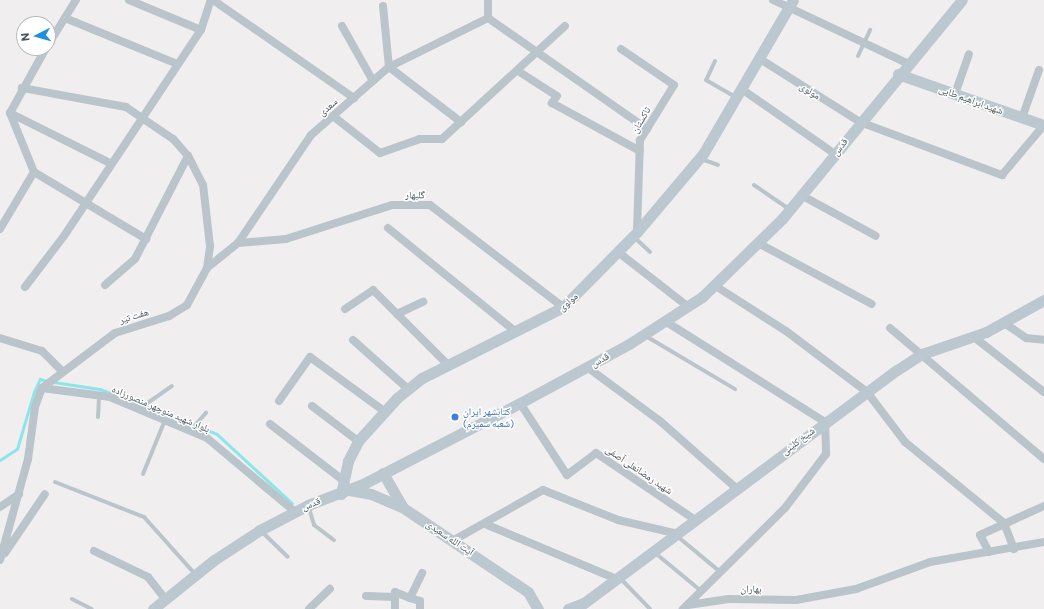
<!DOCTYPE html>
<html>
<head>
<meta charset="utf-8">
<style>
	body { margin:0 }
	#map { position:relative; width:1044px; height:609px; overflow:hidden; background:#f1eeef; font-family:Commissioner,"Noto Naskh Arabic",sans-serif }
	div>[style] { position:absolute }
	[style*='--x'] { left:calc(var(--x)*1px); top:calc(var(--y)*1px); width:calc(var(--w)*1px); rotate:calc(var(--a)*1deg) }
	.stream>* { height:2.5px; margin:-1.25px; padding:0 1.25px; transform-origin:1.25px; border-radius:1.25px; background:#8ce6e9 }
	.lane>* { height:4px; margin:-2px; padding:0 2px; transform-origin:2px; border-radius:2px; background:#bac5cb }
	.street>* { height:8px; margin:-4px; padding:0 4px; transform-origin:4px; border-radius:4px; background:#bac5cb }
	.secondary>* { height:11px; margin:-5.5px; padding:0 5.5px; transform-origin:5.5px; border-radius:5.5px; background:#bbc8d0 }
	.dots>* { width:11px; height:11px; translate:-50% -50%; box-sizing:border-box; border:2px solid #fff; border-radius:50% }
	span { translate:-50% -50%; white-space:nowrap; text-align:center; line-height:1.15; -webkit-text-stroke:3px #fff; paint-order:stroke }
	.street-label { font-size:10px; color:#47555b }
	.shop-label { font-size:10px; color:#366cbe }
	.left { translate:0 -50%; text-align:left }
	.north { position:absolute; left:16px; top:16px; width:40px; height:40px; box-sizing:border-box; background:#fff; border:1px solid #b5bbbd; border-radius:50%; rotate:264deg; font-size:11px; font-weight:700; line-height:16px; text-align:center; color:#47555b }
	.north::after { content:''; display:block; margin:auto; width:14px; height:18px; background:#1f91da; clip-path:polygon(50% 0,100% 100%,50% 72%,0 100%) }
</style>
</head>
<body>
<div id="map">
	<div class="stream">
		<i style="--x:54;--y:382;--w:47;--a:8.7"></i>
		<i style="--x:100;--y:389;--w:125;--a:21"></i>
		<i style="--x:217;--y:434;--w:102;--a:42.6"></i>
		<i style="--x:0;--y:460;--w:20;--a:-33"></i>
		<i style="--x:17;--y:449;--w:59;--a:-73.4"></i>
		<i style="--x:34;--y:392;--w:14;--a:-65"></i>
		<i style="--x:40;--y:379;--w:7;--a:16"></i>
	</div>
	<div class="lane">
		<i style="--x:858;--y:56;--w:29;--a:-65"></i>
		<i style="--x:715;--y:61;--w:21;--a:115"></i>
		<i style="--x:706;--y:80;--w:34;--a:30"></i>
		<i style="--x:701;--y:159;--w:18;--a:19"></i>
		<i style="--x:754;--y:185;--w:42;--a:34.4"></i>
		<i style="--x:634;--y:237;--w:22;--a:43"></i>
		<i style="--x:644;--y:335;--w:106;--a:30.7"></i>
		<i style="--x:139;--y:409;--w:40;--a:-34.9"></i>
		<i style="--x:98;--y:417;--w:21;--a:-87"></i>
		<i style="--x:191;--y:430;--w:23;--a:-49"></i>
		<i style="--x:143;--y:474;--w:58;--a:-67.8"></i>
		<i style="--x:55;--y:482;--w:96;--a:21.5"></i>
		<i style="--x:144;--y:517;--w:76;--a:48.2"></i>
		<i style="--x:308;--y:505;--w:21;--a:73"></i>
		<i style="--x:314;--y:525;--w:25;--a:37"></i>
		<i style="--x:261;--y:531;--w:37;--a:44"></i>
		<i style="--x:677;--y:536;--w:53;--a:39.7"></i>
		<i style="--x:654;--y:552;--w:60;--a:39.6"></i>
		<i style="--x:620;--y:578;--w:43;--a:45.9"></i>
		<i style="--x:72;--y:599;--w:22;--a:27"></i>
	</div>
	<div class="street">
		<i style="--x:129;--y:0;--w:78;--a:22.6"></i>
		<i style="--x:213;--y:0;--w:172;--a:34.8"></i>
		<i style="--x:773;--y:0;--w:148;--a:25.2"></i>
		<i style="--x:383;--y:6;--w:61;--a:84.4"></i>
		<i style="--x:389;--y:67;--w:91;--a:37.4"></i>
		<i style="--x:65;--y:18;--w:121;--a:22.3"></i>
		<i style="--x:488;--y:18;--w:194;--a:34.9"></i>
		<i style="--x:342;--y:26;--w:63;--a:60.6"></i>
		<i style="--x:48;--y:45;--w:53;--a:-58.1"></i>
		<i style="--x:621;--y:49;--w:64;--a:34.2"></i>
		<i style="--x:674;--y:85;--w:65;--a:121.7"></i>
		<i style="--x:640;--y:140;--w:92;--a:91.9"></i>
		<i style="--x:760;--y:59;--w:118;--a:32.2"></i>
		<i style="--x:860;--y:122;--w:152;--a:20.5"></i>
		<i style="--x:1002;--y:175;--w:65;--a:-50"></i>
		<i style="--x:518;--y:71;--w:46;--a:32.7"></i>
		<i style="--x:557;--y:96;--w:9;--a:126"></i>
		<i style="--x:552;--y:103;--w:100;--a:28.6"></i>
		<i style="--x:743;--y:90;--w:112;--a:34.8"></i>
		<i style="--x:955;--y:94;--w:42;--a:-70.7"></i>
		<i style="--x:10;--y:113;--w:112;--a:26.6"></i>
		<i style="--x:333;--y:116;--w:60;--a:38.2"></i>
		<i style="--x:380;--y:153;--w:42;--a:-19.3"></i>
		<i style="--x:420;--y:139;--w:22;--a:0"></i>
		<i style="--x:442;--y:139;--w:167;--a:-42.6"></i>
		<i style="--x:1022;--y:118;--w:51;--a:-70.5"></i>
		<i style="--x:34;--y:172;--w:131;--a:30.9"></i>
		<i style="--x:801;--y:195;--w:85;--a:28.7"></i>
		<i style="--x:388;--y:228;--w:165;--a:39.1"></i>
		<i style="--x:0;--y:229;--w:66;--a:-59.2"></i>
		<i style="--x:34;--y:172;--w:64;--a:-112.1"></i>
		<i style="--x:10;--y:113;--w:74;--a:-61"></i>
		<i style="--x:238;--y:243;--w:48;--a:-4.8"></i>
		<i style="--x:286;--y:239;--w:111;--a:-17.8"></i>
		<i style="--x:392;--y:205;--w:38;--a:0"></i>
		<i style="--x:430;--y:205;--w:168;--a:37.5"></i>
		<i style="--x:758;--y:243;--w:129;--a:28.2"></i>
		<i style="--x:618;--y:252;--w:88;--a:38"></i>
		<i style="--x:207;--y:268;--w:40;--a:-39"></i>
		<i style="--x:238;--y:243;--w:130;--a:-55.9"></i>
		<i style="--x:311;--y:135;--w:103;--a:-41.1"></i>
		<i style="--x:389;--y:67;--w:110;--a:-26.3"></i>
		<i style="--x:488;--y:18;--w:18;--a:-90"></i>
		<i style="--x:105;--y:285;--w:40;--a:-41"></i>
		<i style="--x:135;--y:259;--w:116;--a:-62.8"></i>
		<i style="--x:714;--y:285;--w:85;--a:32.6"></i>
		<i style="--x:786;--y:331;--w:101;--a:37"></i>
		<i style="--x:867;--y:392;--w:63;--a:52.8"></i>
		<i style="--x:905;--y:442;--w:128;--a:39.3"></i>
		<i style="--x:1004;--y:523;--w:28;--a:69"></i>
		<i style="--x:25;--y:287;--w:64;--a:-52.6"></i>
		<i style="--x:64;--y:236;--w:247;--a:-56.4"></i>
		<i style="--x:201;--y:30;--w:32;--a:-72"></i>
		<i style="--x:345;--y:309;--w:34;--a:-34"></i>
		<i style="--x:373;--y:290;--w:106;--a:45"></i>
		<i style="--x:397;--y:314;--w:29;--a:-25"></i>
		<i style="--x:665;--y:321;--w:189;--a:32.3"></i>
		<i style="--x:825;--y:422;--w:32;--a:88"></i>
		<i style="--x:826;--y:454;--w:68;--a:127.2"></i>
		<i style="--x:785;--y:508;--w:144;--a:135.3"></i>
		<i style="--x:1004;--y:323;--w:27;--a:34"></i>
		<i style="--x:1026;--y:338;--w:18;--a:6"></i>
		<i style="--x:890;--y:328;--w:202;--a:40.4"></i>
		<i style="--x:974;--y:337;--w:89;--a:38.2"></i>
		<i style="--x:0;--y:338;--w:44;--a:17.2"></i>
		<i style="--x:42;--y:351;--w:28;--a:45"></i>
		<i style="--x:353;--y:340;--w:74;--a:41.7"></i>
		<i style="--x:587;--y:367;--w:91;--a:36.5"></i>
		<i style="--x:660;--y:421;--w:101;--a:41.4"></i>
		<i style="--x:42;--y:388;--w:69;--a:7.5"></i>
		<i style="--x:110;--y:397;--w:105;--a:22.9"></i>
		<i style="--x:207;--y:438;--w:114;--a:40"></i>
		<i style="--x:279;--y:401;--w:54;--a:-54.8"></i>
		<i style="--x:310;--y:357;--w:92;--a:36.1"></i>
		<i style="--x:520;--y:403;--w:86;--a:56.9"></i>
		<i style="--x:567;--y:475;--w:36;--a:-37"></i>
		<i style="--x:596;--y:453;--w:118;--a:34"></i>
		<i style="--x:312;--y:406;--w:58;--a:37.3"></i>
		<i style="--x:270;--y:424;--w:93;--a:37.6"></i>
		<i style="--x:0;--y:507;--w:23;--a:-34"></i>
		<i style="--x:485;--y:524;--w:140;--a:22.7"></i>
		<i style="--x:454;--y:540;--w:102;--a:-29.3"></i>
		<i style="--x:543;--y:490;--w:81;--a:21.8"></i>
		<i style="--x:618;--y:520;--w:57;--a:13.1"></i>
		<i style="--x:94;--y:551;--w:60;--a:25.7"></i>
		<i style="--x:148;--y:577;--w:28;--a:52"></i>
		<i style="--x:989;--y:552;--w:19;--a:-118"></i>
		<i style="--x:980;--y:535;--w:70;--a:-24.4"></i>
		<i style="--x:5;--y:553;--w:71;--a:-55.9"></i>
		<i style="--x:0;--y:560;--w:105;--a:-74.5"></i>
		<i style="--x:28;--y:459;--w:52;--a:-82.3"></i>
		<i style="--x:35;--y:407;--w:20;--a:-70"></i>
		<i style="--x:42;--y:388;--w:91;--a:-37"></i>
		<i style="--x:115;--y:333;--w:57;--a:-17.5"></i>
		<i style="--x:169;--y:316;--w:21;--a:-31"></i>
		<i style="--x:187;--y:305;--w:42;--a:-61.6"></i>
		<i style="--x:207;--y:268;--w:22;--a:-82"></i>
		<i style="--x:210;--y:246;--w:61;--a:-96.5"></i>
		<i style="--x:203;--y:185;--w:33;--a:-117"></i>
		<i style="--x:188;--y:156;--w:23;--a:-131"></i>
		<i style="--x:173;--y:139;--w:57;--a:-145.8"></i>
		<i style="--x:126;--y:107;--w:106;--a:-169.6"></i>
		<i style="--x:366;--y:596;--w:29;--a:2"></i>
		<i style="--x:410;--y:598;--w:10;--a:17"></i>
		<i style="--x:420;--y:601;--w:8;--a:90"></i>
		<i style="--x:688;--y:605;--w:41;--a:-8.3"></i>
		<i style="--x:729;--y:599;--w:67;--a:0.9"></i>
		<i style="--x:796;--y:600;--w:61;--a:-10.4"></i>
		<i style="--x:856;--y:589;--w:79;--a:-20"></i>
		<i style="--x:930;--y:562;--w:116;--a:-10"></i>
		<i style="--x:309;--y:609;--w:29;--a:-44"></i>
		<i style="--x:395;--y:609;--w:17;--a:-90"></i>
		<i style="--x:395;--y:592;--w:16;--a:22"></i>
		<i style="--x:410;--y:598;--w:28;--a:-64"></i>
	</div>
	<div class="secondary">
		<i style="--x:898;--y:74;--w:155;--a:19.3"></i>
		<i style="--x:383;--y:473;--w:38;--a:60"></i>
		<i style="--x:349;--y:490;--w:22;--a:10"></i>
		<i style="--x:371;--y:494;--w:34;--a:23"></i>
		<i style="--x:402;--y:507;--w:152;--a:34"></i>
		<i style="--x:528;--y:592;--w:20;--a:60"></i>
		<i style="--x:341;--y:494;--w:34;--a:-78"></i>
		<i style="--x:348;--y:461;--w:22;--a:-63"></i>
		<i style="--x:358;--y:441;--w:58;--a:-47.8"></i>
		<i style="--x:397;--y:398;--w:32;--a:-39"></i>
		<i style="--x:422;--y:378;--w:158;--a:-26.7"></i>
		<i style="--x:563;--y:307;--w:105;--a:-45.4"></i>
		<i style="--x:637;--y:232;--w:102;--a:-49.8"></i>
		<i style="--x:703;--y:154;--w:178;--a:-59.7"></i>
		<i style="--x:153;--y:609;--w:78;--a:-38.8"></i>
		<i style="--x:214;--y:560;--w:55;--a:-33.1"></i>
		<i style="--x:260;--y:530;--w:54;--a:-27.5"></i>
		<i style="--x:308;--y:505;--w:61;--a:-21.1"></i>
		<i style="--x:365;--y:483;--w:174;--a:-27.3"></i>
		<i style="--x:520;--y:403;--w:124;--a:-28.4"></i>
		<i style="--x:629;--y:344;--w:87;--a:-32.8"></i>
		<i style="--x:702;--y:297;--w:112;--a:-44.3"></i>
		<i style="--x:782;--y:219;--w:283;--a:-50.6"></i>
		<i style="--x:568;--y:609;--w:17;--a:-21"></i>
		<i style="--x:584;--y:603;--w:390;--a:-36.7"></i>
		<i style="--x:897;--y:370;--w:30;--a:-33"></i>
		<i style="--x:922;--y:354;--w:68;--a:-19"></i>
		<i style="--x:986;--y:332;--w:66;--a:-28.9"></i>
	</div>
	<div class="dots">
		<i style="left:455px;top:417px;background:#3f7fe0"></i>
	</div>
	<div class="street-label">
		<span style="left:810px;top:91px;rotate:32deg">مولوی</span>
		<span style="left:971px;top:100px;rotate:20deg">شهید ابراهیم طایی</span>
		<span style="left:328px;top:107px;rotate:-41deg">سعدی</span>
		<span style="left:641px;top:120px;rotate:-60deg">تاکستان</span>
		<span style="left:840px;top:147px;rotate:-52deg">قدس</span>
		<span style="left:415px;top:195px;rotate:1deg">گلبهار</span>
		<span style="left:568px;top:302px;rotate:-41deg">مولوی</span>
		<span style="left:134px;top:316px;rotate:-17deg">هفت تیر</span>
		<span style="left:600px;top:360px;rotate:-29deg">قدس</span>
		<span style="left:161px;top:409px;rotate:23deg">بلوار شهید منوچهر منصورزاده</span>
		<span style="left:798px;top:441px;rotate:-37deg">شیخ کلینی</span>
		<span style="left:639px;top:470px;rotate:34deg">شهید رمضانعلی آصفی</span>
		<span style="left:311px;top:504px;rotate:-21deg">قدس</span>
		<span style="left:450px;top:538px;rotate:34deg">آیت الله سعیدی</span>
		<span style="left:751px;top:589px;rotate:1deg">بهاران</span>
	</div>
	<div class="shop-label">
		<span class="left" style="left:463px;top:417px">کتابشهر ایران<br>(شعبه سمیرم)</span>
	</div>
	<div class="north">N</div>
</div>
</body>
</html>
